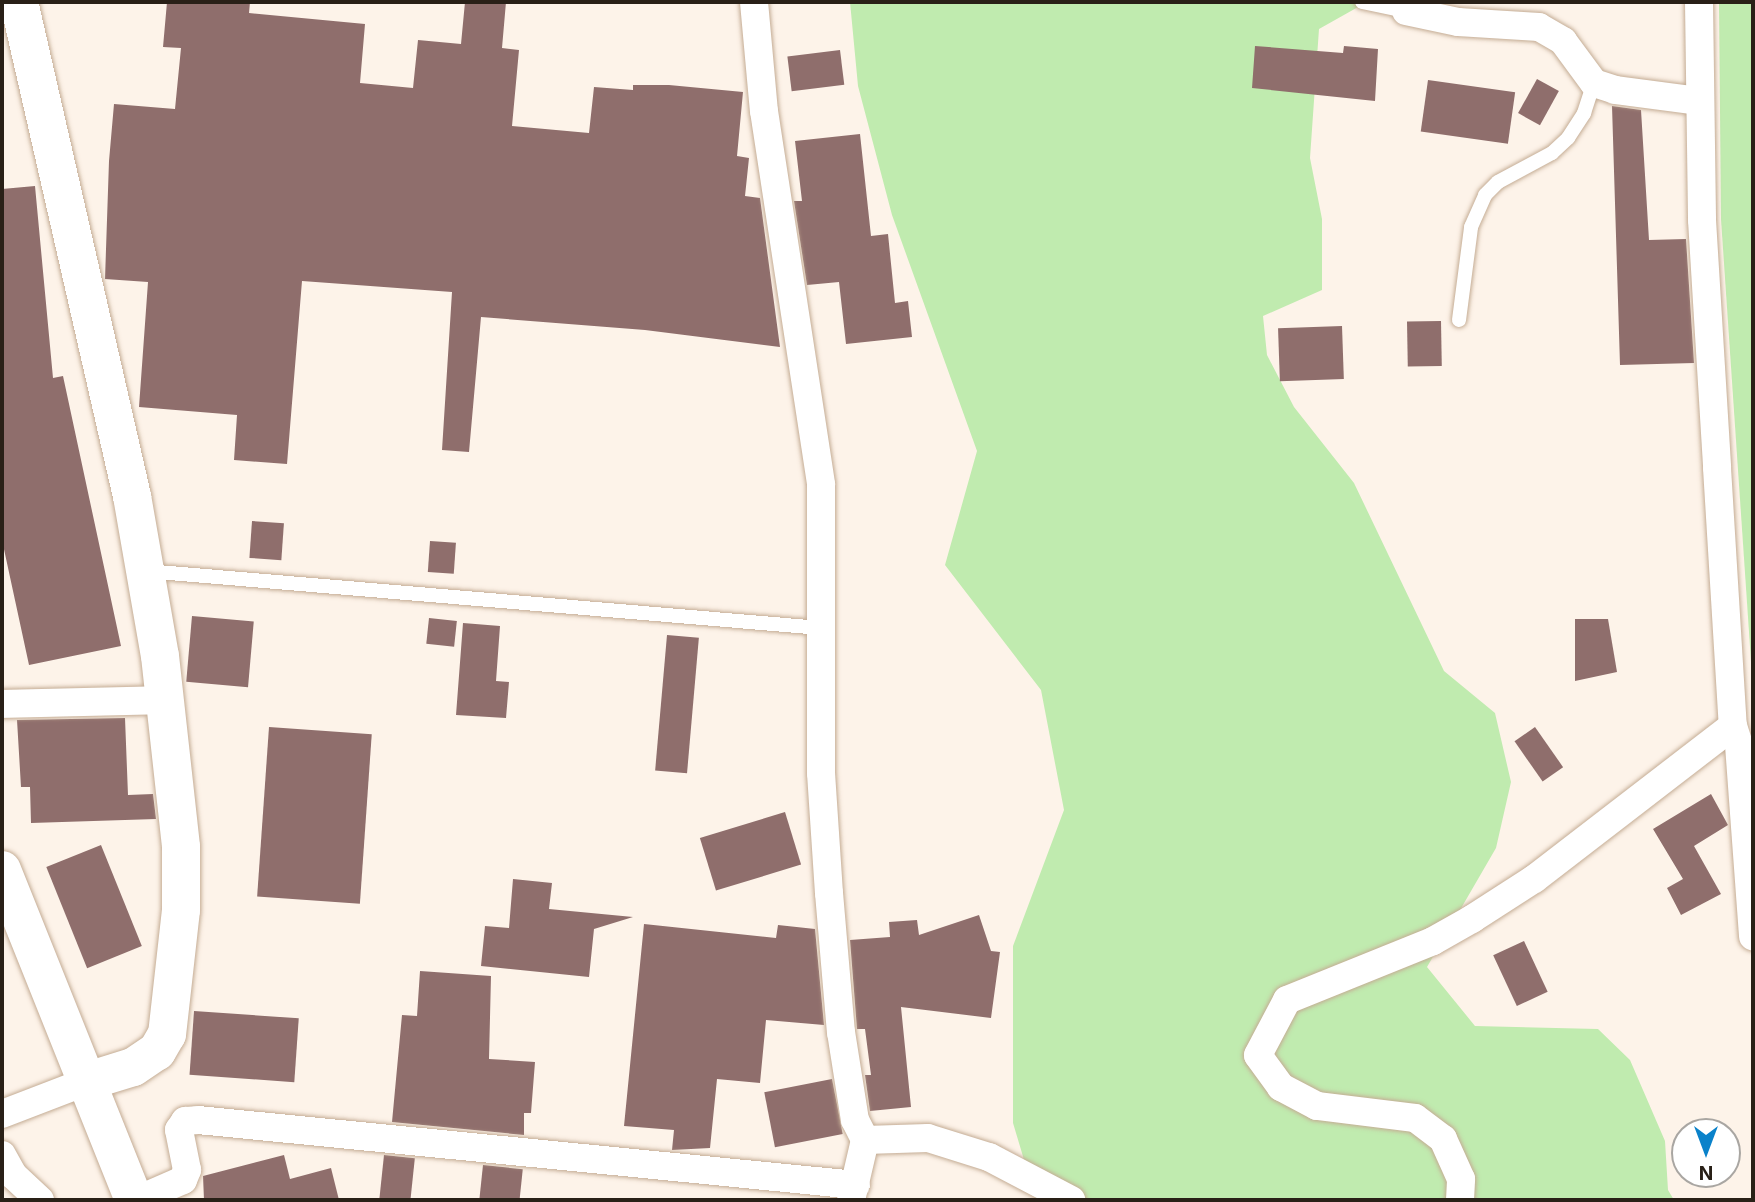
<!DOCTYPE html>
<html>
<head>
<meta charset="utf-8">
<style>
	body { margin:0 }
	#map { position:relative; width:1755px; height:1202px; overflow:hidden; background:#fdf3e9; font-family:Inter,sans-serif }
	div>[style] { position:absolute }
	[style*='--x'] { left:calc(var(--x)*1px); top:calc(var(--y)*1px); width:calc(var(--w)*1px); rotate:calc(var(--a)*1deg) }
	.green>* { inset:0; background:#c0ebaf }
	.building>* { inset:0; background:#8f6e6c; transform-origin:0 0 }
	.roads { filter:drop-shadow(0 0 2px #c4ac94) drop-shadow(0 0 2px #c4ac94) }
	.lane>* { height:14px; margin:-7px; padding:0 7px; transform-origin:7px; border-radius:7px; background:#fff }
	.street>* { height:28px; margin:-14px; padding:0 14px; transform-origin:14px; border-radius:14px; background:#fff }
	.secondary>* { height:38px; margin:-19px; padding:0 19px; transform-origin:19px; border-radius:19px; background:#fff }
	span { translate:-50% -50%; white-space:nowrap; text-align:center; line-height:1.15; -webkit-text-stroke:7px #fff; paint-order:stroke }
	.frame { position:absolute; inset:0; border:4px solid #292017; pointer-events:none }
	.north { position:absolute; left:1671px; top:1118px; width:70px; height:70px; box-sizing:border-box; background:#fff; border:2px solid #a9a6a2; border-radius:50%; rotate:180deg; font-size:19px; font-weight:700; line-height:28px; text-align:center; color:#292017 }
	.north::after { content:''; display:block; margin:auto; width:24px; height:32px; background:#0a82ca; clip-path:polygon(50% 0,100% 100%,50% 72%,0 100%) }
</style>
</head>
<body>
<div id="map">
	<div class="green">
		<i style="clip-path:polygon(850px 2px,1367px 2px,1319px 29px,1310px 158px,1322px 219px,1322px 290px,1263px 316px,1267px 355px,1294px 407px,1354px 483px,1444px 671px,1495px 713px,1511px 782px,1496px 848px,1427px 967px,1475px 1026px,1598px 1029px,1630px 1060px,1665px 1141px,1668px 1190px,1674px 1200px,1036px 1200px,1013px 1123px,1013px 946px,1064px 810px,1041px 690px,945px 565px,977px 451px,892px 215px,858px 86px)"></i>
		<i style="clip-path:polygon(1719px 2px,1753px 2px,1753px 691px,1721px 219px)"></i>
	</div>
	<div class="building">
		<i style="clip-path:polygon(167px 2px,250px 2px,249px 13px,365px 24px,360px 83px,413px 88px,418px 40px,461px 44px,465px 2px,506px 2px,502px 48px,519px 50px,512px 126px,589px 133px,594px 87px,633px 90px,633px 85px,669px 85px,743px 92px,737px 156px,749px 158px,745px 196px,760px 198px,780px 347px,645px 330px,481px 317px,469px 452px,442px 450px,452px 292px,302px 281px,287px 464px,234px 460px,237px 415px,139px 407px,148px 282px,105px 279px,109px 161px,114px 104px,175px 109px,181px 48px,163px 47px)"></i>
		<i style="clip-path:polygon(1255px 46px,1343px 53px,1344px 46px,1378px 49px,1375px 101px,1252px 88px)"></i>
		<i style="left:840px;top:50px;width:35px;height:53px;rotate:83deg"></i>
		<i style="left:1537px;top:79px;width:25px;height:39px;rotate:29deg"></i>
		<i style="left:1428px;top:80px;width:88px;height:52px;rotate:8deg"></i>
		<i style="clip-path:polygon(1612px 106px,1641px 110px,1649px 240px,1686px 239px,1694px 363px,1620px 365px)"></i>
		<i style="clip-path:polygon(860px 134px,871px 236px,888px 234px,895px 303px,908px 301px,912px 337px,846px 344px,839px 282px,807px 285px,794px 201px,802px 201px,795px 141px)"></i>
		<i style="clip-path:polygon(35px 186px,53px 378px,63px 376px,121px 646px,29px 665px,2px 540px,2px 189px)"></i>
		<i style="left:1441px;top:321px;width:45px;height:34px;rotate:89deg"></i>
		<i style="left:1342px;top:326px;width:53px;height:64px;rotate:88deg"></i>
		<i style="left:252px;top:521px;width:32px;height:37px;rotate:4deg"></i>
		<i style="left:430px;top:541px;width:26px;height:31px;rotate:4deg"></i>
		<i style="left:192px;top:616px;width:62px;height:66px;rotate:5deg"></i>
		<i style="left:429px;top:618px;width:28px;height:26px;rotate:6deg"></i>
		<i style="clip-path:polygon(1575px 619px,1608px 619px,1617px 672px,1575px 681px)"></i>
		<i style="clip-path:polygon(463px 623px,500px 626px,496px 681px,509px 682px,506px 718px,456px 715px)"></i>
		<i style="left:667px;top:635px;width:32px;height:136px;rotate:5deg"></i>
		<i style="clip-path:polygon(125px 718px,128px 795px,153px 794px,156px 819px,31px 823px,30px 787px,21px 787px,17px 720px)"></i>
		<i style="left:269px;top:727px;width:103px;height:170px;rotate:4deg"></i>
		<i style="left:1535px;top:727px;width:49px;height:25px;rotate:55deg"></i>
		<i style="clip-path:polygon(1711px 794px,1728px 825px,1694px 846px,1721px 894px,1681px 915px,1667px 888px,1683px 879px,1653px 829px)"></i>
		<i style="left:785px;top:812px;width:55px;height:89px;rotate:73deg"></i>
		<i style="left:101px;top:845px;width:109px;height:59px;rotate:68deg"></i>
		<i style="clip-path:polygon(513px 879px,552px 883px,549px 909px,633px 917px,594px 929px,589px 977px,481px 966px,485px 926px,509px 928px)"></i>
		<i style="clip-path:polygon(979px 915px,991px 951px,1000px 952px,991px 1018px,901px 1007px,911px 1107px,870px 1111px,865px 1075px,871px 1075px,865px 1029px,857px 1029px,850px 940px,890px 937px,889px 922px,917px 920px,919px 935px)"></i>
		<i style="clip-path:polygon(644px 924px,776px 938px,778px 925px,815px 929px,824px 1025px,766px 1020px,760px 1083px,717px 1079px,710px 1148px,672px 1150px,674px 1130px,624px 1126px)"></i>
		<i style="left:1524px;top:941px;width:56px;height:34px;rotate:65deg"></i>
		<i style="clip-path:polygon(420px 971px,491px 976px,489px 1059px,535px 1062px,531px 1113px,524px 1113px,524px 1135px,392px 1122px,402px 1015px,417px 1016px)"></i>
		<i style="left:194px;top:1011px;width:105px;height:64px;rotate:4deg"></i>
		<i style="left:832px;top:1079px;width:56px;height:69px;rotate:79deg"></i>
		<i style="clip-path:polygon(284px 1155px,290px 1179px,331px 1168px,339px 1200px,204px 1200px,203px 1176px)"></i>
		<i style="left:384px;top:1155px;width:31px;height:45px;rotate:6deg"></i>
		<i style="left:483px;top:1165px;width:40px;height:35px;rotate:6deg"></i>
	</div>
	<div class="roads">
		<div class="lane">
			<i style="--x:1362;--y:2;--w:45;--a:11.6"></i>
			<i style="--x:1459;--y:320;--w:94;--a:-82.6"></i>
			<i style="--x:1471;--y:227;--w:35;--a:-66"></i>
			<i style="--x:1485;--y:195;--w:18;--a:-45"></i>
			<i style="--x:1498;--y:182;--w:61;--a:-28.2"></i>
			<i style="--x:1552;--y:153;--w:22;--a:-43"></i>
			<i style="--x:1568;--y:138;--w:30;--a:-57"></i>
			<i style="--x:1584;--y:113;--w:32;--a:-72"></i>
			<i style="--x:146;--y:571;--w:677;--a:4.83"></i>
		</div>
		<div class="street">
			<i style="--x:754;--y:2;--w:109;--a:84.8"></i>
			<i style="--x:764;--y:111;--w:378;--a:81.3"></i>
			<i style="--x:821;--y:485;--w:288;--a:90"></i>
			<i style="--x:821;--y:773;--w:120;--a:86.2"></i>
			<i style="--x:829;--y:893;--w:140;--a:85.1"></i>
			<i style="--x:841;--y:1032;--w:89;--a:81"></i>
			<i style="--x:855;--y:1120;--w:22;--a:63"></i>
			<i style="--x:865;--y:1140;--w:62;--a:103.1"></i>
			<i style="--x:1699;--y:2;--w:218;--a:89.2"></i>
			<i style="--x:1702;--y:220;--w:248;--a:86.5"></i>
			<i style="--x:1717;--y:468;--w:258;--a:86.5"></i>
			<i style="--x:1733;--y:726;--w:20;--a:72"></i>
			<i style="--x:1739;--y:745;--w:192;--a:85.8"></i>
			<i style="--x:1406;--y:11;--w:53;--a:11.9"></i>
			<i style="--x:1458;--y:22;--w:81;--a:3.5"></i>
			<i style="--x:1539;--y:27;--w:28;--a:30"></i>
			<i style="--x:1563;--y:41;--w:52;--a:53.6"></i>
			<i style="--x:1594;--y:83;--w:22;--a:18"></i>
			<i style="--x:1615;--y:90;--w:85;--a:7.5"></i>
			<i style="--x:2;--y:704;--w:164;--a:-1.4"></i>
			<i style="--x:2;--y:1114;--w:92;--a:-21"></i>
			<i style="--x:865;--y:1140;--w:63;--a:-1.8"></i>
			<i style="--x:928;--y:1138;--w:64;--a:17.3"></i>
			<i style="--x:989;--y:1157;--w:93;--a:27.7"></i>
			<i style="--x:2;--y:1155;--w:23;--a:61"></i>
			<i style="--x:13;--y:1175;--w:37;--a:43"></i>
			<i style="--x:137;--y:1200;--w:50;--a:-23.5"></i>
			<i style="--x:183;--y:1180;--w:11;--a:-68"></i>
			<i style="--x:187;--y:1170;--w:41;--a:-101.3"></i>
			<i style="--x:179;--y:1130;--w:11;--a:-56"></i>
			<i style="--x:185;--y:1121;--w:13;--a:-4"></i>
			<i style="--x:198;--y:1120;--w:661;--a:5.64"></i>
			<i style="--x:1460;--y:1200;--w:21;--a:-87"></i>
			<i style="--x:1461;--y:1179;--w:44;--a:-114.2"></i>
			<i style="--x:1443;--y:1139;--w:35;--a:-143"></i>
			<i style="--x:1415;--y:1118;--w:99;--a:-173"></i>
			<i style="--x:1317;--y:1106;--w:41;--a:-152.2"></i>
			<i style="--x:1281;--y:1087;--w:39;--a:-126"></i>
			<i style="--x:1258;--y:1055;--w:62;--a:-62.2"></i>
			<i style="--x:1287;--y:1000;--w:157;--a:-22"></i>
			<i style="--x:1433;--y:941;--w:45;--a:-29.4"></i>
			<i style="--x:1472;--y:919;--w:74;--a:-32.8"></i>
			<i style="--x:1534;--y:879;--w:251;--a:-37.6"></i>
		</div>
		<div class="secondary">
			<i style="--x:19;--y:2;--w:507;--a:77.12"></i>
			<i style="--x:132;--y:496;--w:162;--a:80.1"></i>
			<i style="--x:160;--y:656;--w:192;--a:83.7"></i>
			<i style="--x:181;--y:847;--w:63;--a:90"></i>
			<i style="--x:181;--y:910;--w:125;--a:96.4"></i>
			<i style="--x:167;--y:1034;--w:20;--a:120"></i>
			<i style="--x:157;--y:1051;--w:29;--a:146"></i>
			<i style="--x:133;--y:1067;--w:47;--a:162.7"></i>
			<i style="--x:2;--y:870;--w:355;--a:68.2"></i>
		</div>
	</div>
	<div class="frame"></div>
	<div class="north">N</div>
</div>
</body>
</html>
